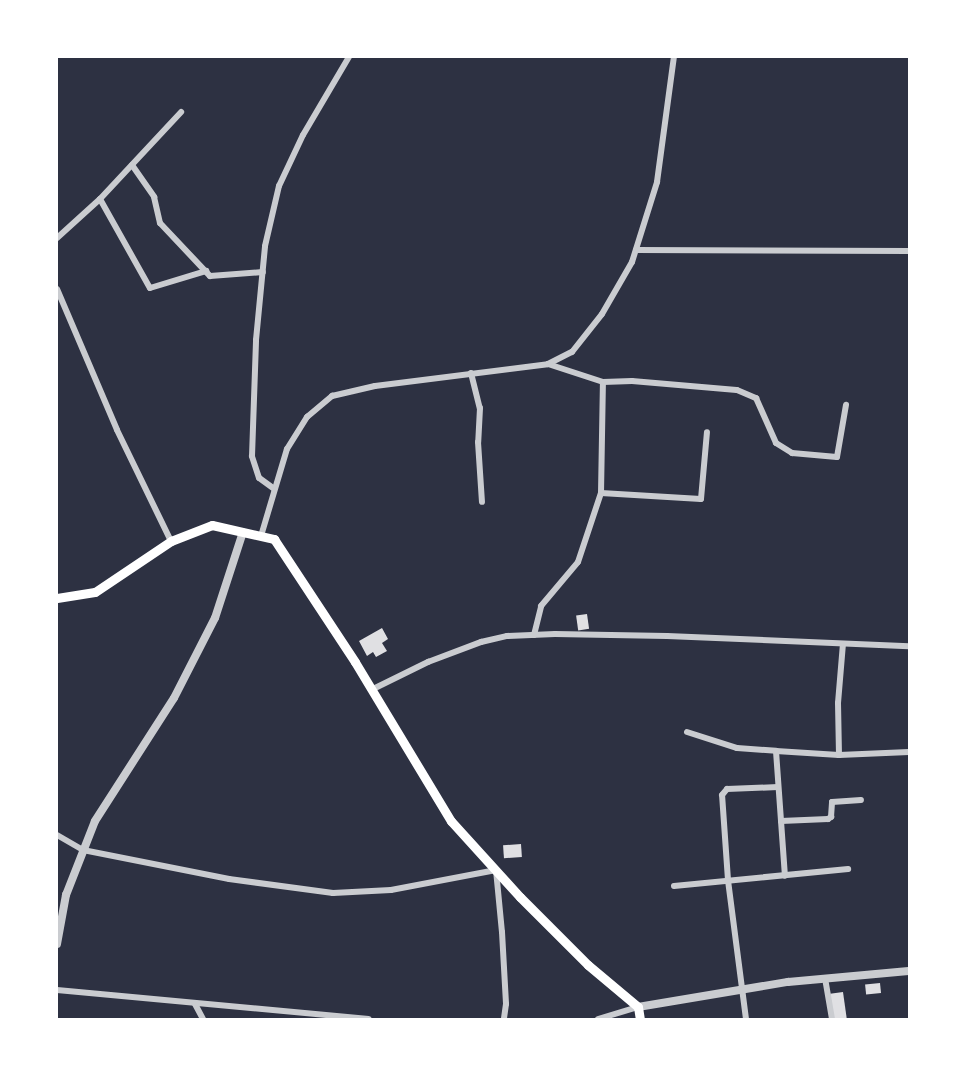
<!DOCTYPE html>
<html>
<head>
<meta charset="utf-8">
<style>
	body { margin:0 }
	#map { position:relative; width:966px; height:1076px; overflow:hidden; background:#2d3142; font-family:Lato,sans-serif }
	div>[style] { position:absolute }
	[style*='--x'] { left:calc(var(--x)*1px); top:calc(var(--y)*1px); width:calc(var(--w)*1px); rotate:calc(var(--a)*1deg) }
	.building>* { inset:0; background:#e0e0e3; transform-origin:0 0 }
	.minor>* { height:6px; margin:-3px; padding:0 3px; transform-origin:3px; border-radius:3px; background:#caccd0 }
	.tertiary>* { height:8px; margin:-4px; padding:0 4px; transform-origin:4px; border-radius:4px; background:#caccd0 }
	.secondary>* { height:9px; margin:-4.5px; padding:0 4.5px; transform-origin:4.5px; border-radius:4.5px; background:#fff }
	span { translate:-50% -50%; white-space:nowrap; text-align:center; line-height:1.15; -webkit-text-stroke:5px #fff; paint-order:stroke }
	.frame { position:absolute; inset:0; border:58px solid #fff; pointer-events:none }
</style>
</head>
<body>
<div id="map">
	<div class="building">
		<i style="left:587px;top:614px;width:15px;height:11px;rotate:82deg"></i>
		<i style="clip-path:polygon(382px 628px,388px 639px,382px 643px,387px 651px,376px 657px,373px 652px,367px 656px,359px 641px)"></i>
		<i style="left:521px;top:844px;width:13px;height:18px;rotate:86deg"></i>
		<i style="left:880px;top:983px;width:10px;height:15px;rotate:84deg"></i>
		<i style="left:843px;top:992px;width:27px;height:13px;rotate:82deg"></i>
	</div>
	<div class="minor">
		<i style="--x:132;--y:165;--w:39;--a:55"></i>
		<i style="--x:154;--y:197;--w:27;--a:77"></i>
		<i style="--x:160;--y:223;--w:73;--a:46.7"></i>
		<i style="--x:210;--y:276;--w:53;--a:-4.3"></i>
		<i style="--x:100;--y:199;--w:102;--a:60.7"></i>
		<i style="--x:150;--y:288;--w:59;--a:-16.9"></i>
		<i style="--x:57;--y:238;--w:58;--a:-42.2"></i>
		<i style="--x:100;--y:199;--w:119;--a:-47"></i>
		<i style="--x:636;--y:250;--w:273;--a:0.2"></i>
		<i style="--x:57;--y:289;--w:153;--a:66.9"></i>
		<i style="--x:117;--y:430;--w:123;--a:64.1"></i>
		<i style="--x:548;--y:364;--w:58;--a:18.1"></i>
		<i style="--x:603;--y:382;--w:29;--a:-2"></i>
		<i style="--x:632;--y:381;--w:105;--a:4.9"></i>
		<i style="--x:737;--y:390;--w:21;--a:23"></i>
		<i style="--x:756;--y:398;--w:49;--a:66"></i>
		<i style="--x:776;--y:443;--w:19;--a:32"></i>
		<i style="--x:792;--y:453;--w:45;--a:5.1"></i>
		<i style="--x:837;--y:457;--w:53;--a:-80.2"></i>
		<i style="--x:471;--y:373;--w:36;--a:76"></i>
		<i style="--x:480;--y:408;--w:34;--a:93"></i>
		<i style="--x:478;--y:442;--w:60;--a:86.2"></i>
		<i style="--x:273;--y:488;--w:17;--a:-144"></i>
		<i style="--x:259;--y:478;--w:23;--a:-108"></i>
		<i style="--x:252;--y:456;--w:116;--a:-88"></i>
		<i style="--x:256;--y:340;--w:94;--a:-84.5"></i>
		<i style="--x:265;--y:246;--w:62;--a:-76.9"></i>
		<i style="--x:279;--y:186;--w:56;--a:-64.8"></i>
		<i style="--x:303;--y:135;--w:91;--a:-59.5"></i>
		<i style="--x:601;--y:493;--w:100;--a:3.4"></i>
		<i style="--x:701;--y:499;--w:67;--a:-84.9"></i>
		<i style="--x:261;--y:536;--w:91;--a:-73.4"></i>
		<i style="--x:287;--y:449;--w:38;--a:-58"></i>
		<i style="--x:307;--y:417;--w:33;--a:-40"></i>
		<i style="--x:332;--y:396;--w:44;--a:-13.1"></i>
		<i style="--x:375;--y:386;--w:174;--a:-7.2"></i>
		<i style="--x:548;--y:364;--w:27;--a:-27"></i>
		<i style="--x:572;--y:352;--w:48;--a:-51.7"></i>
		<i style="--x:602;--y:314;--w:60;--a:-60"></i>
		<i style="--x:632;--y:262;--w:84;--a:-72.6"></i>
		<i style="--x:657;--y:182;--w:126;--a:-82.3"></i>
		<i style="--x:534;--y:635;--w:30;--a:-76"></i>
		<i style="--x:541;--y:606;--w:57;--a:-49.9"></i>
		<i style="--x:578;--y:562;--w:73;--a:-71.6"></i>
		<i style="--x:601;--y:493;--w:111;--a:-89"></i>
		<i style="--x:371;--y:690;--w:64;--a:-26.2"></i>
		<i style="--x:428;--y:662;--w:57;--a:-20.7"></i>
		<i style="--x:481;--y:642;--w:27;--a:-13"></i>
		<i style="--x:507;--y:636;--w:48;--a:-2.4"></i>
		<i style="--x:555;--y:634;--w:112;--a:1"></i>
		<i style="--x:667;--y:636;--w:242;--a:2.4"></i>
		<i style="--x:687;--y:732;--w:52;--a:17.7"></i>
		<i style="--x:737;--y:748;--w:39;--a:4"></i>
		<i style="--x:776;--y:751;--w:63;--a:3.6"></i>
		<i style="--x:839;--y:755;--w:70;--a:-2.5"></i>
		<i style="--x:776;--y:751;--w:125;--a:85.9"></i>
		<i style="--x:839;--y:755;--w:52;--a:-91.1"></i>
		<i style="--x:838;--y:703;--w:59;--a:-85.2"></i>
		<i style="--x:781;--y:821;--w:47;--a:-2.4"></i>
		<i style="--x:828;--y:819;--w:4;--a:-34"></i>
		<i style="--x:831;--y:817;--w:15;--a:-86"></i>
		<i style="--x:832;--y:802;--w:29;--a:-4"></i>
		<i style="--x:57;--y:835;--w:30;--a:30"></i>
		<i style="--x:83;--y:850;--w:149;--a:11.2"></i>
		<i style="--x:229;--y:879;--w:105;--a:7.7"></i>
		<i style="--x:333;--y:893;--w:58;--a:-3"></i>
		<i style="--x:391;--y:890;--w:107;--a:-10.8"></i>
		<i style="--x:496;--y:870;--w:62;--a:84.5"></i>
		<i style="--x:502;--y:932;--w:72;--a:86.8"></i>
		<i style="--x:506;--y:1004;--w:15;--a:98"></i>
		<i style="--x:674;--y:886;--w:175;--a:-5.6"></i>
		<i style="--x:825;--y:978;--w:42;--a:80.3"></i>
		<i style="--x:57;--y:990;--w:313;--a:5.3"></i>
		<i style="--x:195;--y:1004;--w:17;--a:62"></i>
		<i style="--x:598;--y:1019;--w:42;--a:-16.7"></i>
		<i style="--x:746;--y:1019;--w:140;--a:-97.4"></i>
		<i style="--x:728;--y:880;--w:85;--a:-94"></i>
		<i style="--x:722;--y:795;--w:8;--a:-50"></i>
		<i style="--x:727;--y:789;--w:51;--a:-2.2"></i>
	</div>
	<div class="tertiary">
		<i style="--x:57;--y:944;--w:50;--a:-79.6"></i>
		<i style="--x:66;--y:895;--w:79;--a:-68.6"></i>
		<i style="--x:95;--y:821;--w:146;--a:-57.3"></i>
		<i style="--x:174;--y:698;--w:90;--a:-62.9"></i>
		<i style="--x:215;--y:618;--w:90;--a:-72"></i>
		<i style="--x:638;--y:1007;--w:152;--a:-9.5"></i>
		<i style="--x:788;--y:982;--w:121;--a:-5.2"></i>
	</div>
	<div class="secondary">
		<i style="--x:57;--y:598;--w:38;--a:-9"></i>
		<i style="--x:95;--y:592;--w:92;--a:-33.9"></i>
		<i style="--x:171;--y:541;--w:44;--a:-21.3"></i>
		<i style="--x:212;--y:525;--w:64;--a:12.7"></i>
		<i style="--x:274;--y:539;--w:147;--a:56.6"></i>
		<i style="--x:355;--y:662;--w:186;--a:58.9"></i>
		<i style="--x:451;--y:821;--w:103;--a:47.8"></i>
		<i style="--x:520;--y:897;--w:96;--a:45"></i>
		<i style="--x:588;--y:965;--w:65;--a:40"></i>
		<i style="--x:638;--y:1007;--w:12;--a:81"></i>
	</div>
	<div class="frame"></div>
</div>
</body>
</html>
